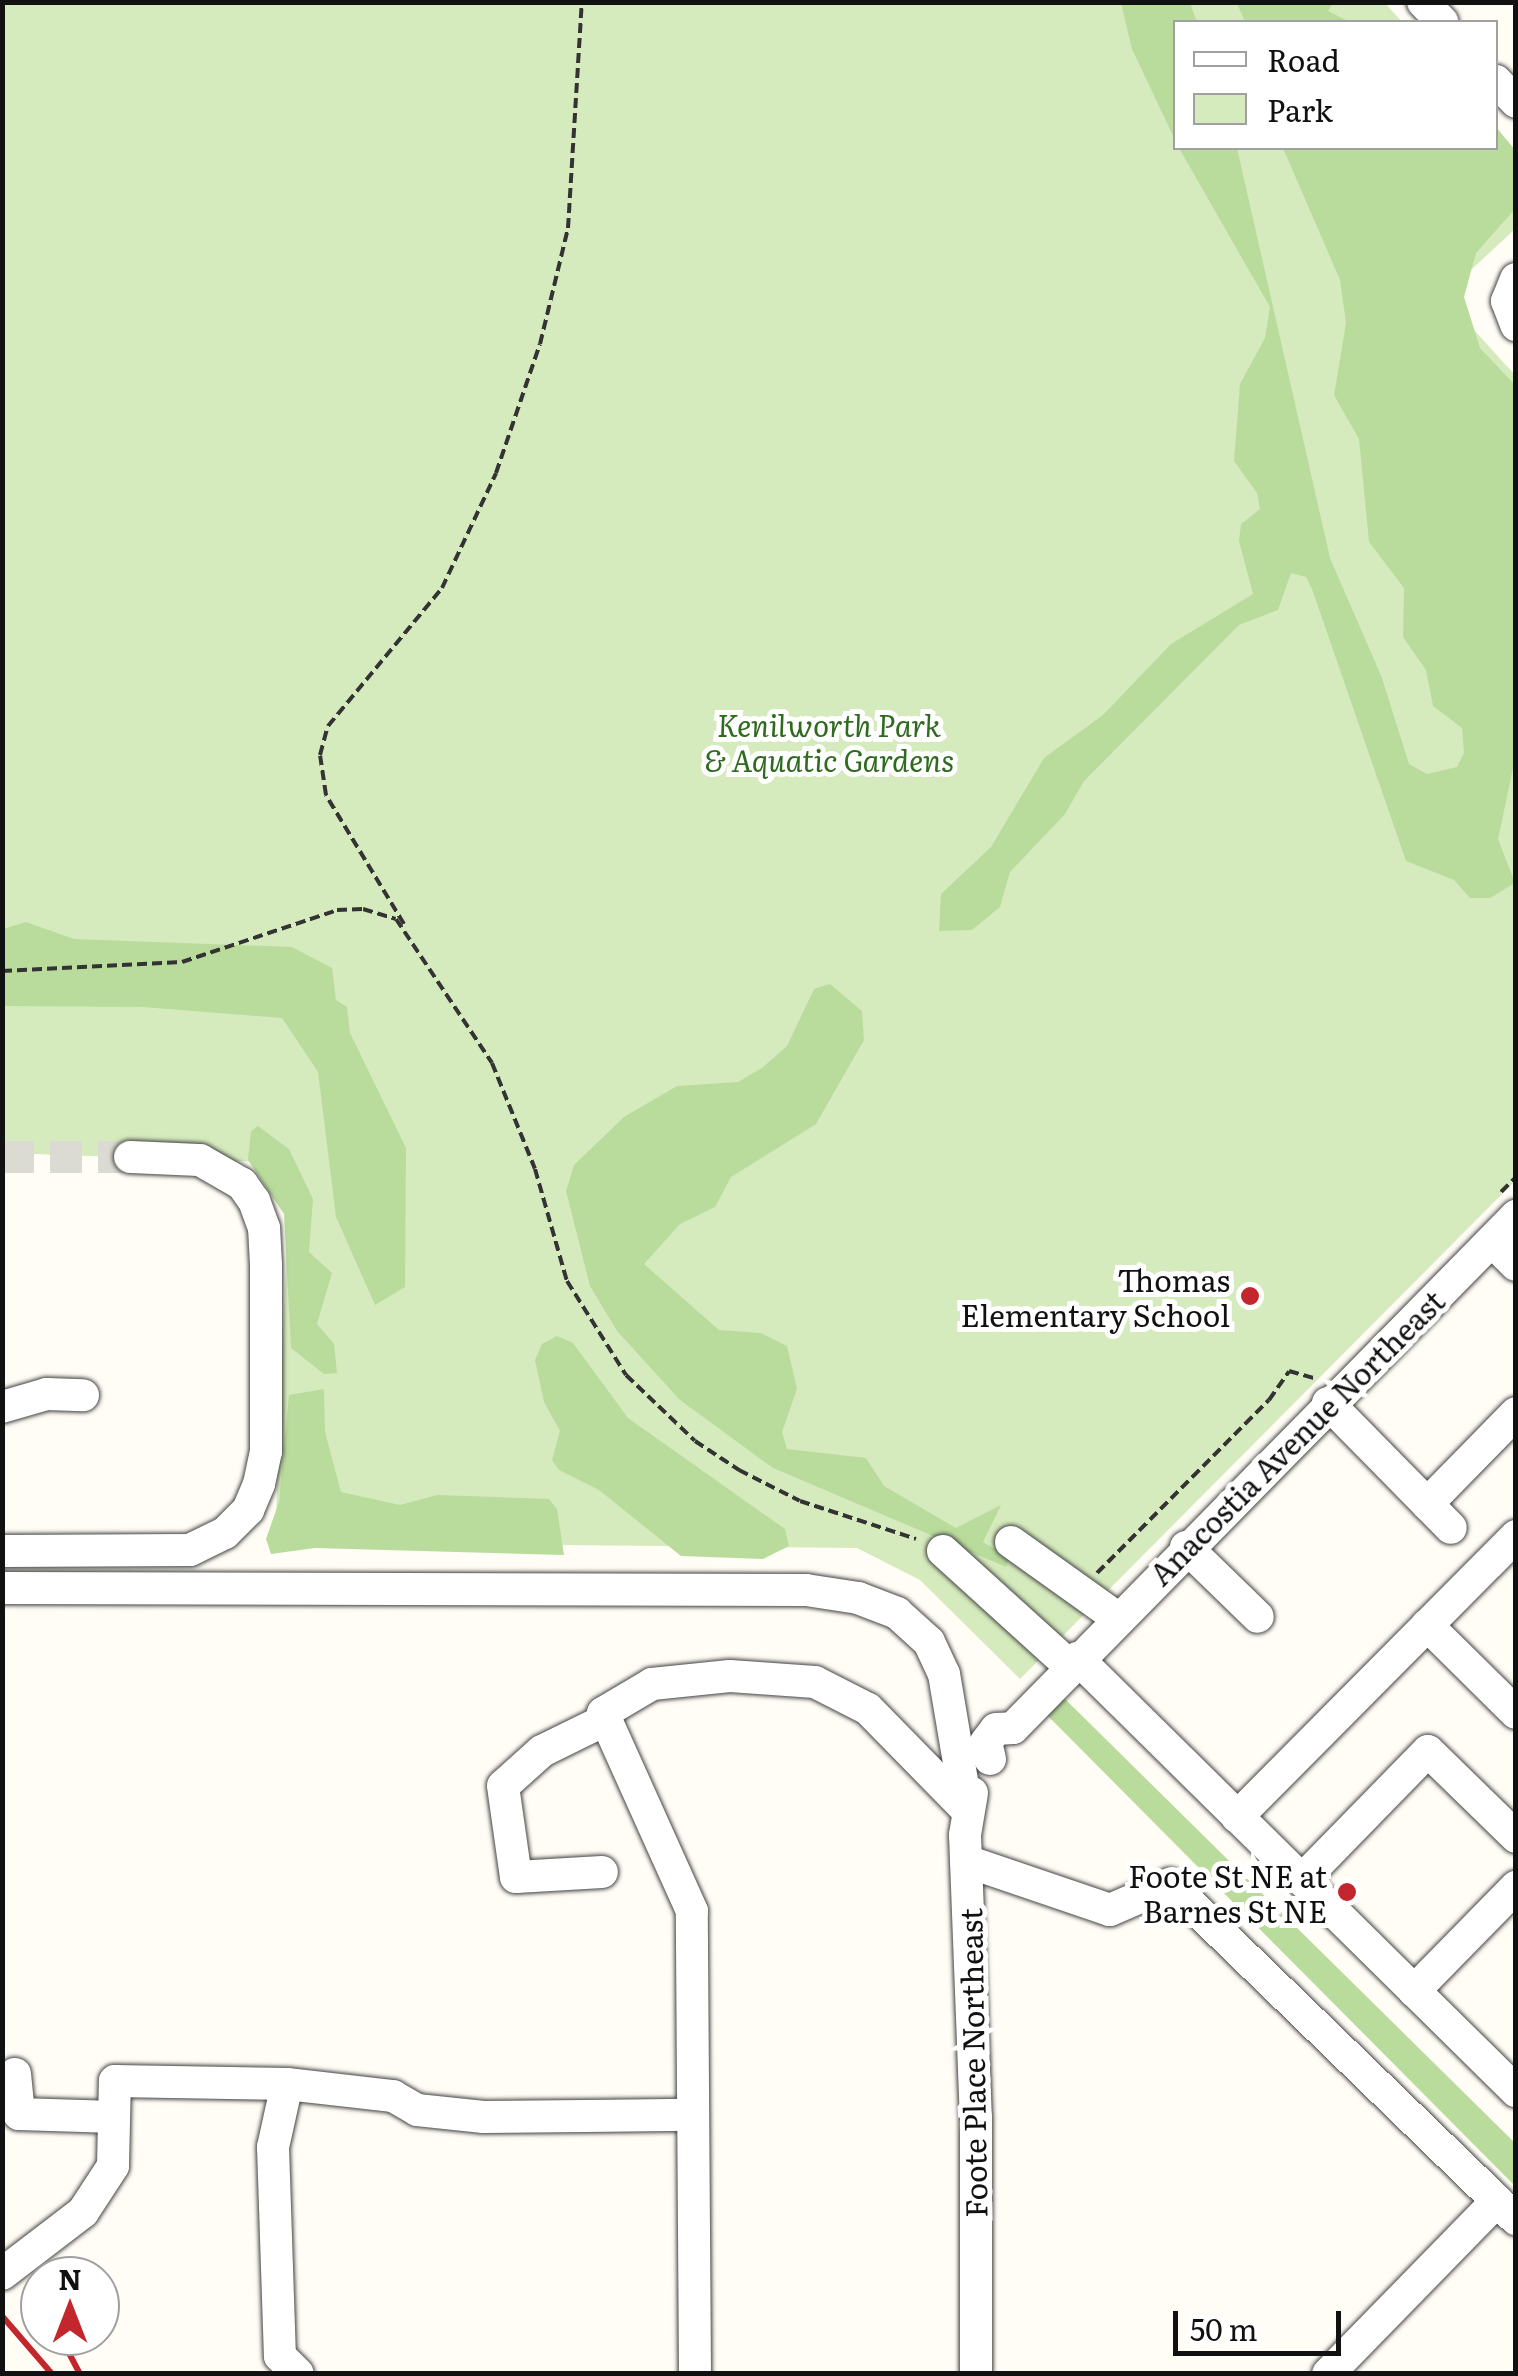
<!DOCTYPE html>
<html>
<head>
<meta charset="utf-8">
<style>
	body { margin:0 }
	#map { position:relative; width:1518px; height:2376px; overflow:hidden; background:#fffdf5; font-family:Literata,serif }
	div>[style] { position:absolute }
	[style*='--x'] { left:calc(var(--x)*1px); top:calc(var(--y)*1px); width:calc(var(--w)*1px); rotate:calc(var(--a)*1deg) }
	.green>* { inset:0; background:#d5ebbd }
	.forest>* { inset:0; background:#b9dc9c }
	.minor-tunnel>* { height:32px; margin-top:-16px; transform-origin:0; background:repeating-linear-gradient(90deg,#dbdad3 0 32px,transparent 0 48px) }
	.path>* { height:4px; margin-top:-2px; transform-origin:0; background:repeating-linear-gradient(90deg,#333 0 10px,transparent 0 15px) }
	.roads { filter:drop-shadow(0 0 2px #444) drop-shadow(0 0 2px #444) }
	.minor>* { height:32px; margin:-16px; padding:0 16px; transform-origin:16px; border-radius:16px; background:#fff }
	.rail>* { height:6px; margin:-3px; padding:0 3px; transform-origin:3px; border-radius:3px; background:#c4262e }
	.dots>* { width:28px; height:28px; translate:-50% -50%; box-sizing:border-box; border:5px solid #fff; border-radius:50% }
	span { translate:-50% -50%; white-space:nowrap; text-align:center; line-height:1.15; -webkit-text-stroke:10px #fff; paint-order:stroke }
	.park-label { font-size:30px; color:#2f6b1f; font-style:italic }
	.poi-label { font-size:30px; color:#111 }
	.right { translate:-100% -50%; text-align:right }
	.street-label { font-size:30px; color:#111 }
	.frame { position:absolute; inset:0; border:5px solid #111; pointer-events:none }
	.legend { position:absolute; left:1173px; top:20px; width:325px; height:130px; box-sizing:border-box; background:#fff; border:2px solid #a0a0a0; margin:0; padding:12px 18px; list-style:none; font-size:30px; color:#111 }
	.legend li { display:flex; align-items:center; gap:20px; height:50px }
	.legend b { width:50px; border:2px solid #a0a0a0 }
	.north { position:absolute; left:20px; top:2256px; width:100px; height:100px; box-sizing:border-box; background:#fff; border:2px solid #a0a0a0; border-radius:50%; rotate:0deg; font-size:28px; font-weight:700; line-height:40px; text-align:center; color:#111 }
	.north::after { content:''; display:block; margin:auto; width:35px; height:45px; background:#c4262e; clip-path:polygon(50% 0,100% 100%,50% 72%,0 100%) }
	.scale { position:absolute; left:1173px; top:2311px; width:168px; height:45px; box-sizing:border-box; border:5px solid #111; border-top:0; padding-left:12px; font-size:30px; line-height:35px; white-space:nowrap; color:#111; -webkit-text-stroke:8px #fff; paint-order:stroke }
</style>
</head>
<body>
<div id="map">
	<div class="green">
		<i style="clip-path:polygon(3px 3px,1385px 3px,1402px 22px,1176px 22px,1176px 148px,1515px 152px,1515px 229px,1443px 296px,1515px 375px,1515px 1181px,1020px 1679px,920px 1580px,857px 1548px,275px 1542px,290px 1163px,3px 1153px)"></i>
	</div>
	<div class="forest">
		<i style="clip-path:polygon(1121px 3px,1190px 3px,1197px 22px,1176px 22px,1175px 140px,1132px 49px)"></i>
		<i style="clip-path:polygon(1237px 3px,1333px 3px,1328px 11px,1346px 20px,1396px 22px,1245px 22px)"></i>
		<i style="clip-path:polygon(1496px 127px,1515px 150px,1515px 209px,1476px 253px,1464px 297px,1480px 348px,1515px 385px,1516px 754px,1498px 839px,1515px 883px,1490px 898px,1470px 898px,1454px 880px,1406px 861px,1312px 589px,1306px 577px,1291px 573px,1278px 610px,1239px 625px,1084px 781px,1065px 814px,1010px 872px,1000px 907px,972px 930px,939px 931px,941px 894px,991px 847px,1044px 758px,1103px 715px,1171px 644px,1253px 594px,1239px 541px,1241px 524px,1260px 509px,1257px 493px,1234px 461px,1240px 384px,1265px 338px,1270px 307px,1179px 148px,1237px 148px,1330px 558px,1382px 678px,1409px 764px,1427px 774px,1457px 767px,1464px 753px,1462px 728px,1433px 706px,1426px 670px,1403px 637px,1404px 588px,1369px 542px,1359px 439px,1334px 395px,1346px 323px,1340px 280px,1283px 148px,1496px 148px)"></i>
		<i style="clip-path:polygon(26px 922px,74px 939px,292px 947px,332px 968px,336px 1000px,347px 1007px,350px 1033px,406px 1148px,405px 1287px,375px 1305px,336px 1217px,318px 1072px,282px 1018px,143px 1007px,3px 1006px,3px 929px)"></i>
		<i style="clip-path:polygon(830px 984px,862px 1011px,864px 1040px,816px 1124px,731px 1177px,715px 1207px,680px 1224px,644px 1264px,719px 1330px,761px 1333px,787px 1346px,797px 1389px,782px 1432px,787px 1449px,866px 1458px,884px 1486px,956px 1528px,1001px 1505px,983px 1542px,1010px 1558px,1006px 1567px,773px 1468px,680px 1400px,617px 1331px,590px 1286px,566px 1191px,574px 1165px,624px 1117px,677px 1086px,738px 1082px,762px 1068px,787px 1046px,814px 989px)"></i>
		<i style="clip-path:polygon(258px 1126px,289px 1149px,313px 1199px,309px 1252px,332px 1273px,317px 1324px,334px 1344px,337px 1373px,324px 1374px,291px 1348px,284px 1214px,248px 1160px,251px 1131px)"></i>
		<i style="clip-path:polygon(557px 1336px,573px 1343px,628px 1418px,785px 1529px,789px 1546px,763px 1559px,681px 1556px,599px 1490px,559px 1470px,552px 1460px,560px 1431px,544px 1402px,535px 1360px,542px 1344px)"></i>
		<i style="clip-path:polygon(324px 1389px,325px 1432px,341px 1492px,400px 1505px,437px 1495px,549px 1499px,557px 1509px,564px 1555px,315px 1548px,271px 1554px,266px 1539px,279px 1502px,289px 1395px)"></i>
		<i style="clip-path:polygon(1063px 1697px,1515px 2143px,1515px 2186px,1045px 1713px)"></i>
	</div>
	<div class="minor-tunnel">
		<i style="--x:2;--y:1157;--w:128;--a:0"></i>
	</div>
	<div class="path">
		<i style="--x:404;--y:924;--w:151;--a:-121.2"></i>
		<i style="--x:326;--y:795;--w:40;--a:-98.5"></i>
		<i style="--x:320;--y:755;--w:30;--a:-75"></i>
		<i style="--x:328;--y:726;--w:179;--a:-50.4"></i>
		<i style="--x:442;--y:588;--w:127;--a:-64.8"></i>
		<i style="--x:496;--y:473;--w:136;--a:-71.2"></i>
		<i style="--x:540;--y:344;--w:119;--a:-76.4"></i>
		<i style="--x:568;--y:228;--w:226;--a:-86.5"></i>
		<i style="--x:2;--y:971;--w:180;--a:-2.9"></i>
		<i style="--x:182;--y:962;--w:163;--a:-18.5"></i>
		<i style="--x:337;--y:910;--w:26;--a:-2"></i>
		<i style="--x:363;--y:909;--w:34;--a:17"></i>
		<i style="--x:396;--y:919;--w:173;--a:56.3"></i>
		<i style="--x:492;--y:1063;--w:114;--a:67.9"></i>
		<i style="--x:535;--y:1169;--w:116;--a:74.1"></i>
		<i style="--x:567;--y:1281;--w:111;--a:57.9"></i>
		<i style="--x:626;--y:1375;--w:95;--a:43.7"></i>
		<i style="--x:695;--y:1441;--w:53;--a:33.4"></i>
		<i style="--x:739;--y:1470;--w:68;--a:26.9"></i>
		<i style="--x:800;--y:1501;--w:122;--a:18.1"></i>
		<i style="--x:1501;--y:1192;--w:21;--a:-45"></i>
		<i style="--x:1097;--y:1573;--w:244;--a:-45.2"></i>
		<i style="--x:1269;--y:1400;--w:35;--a:-55"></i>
		<i style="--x:1289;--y:1371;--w:26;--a:16"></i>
	</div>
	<div class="roads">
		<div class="minor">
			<i style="--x:1423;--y:2;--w:28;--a:46"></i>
			<i style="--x:1496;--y:81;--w:29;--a:46"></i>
			<i style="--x:1516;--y:279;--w:24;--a:112"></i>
			<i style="--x:1507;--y:301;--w:26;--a:69"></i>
			<i style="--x:1492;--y:1241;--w:34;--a:45"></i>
			<i style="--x:1328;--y:1403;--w:175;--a:45.5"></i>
			<i style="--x:2;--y:1407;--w:47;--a:-16.1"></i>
			<i style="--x:47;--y:1394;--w:36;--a:2"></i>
			<i style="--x:1427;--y:1504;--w:127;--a:-45.6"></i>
			<i style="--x:1011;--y:1542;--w:129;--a:35.5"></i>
			<i style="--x:1186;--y:1547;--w:100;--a:44.2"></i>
			<i style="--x:2;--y:1551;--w:188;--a:-0.3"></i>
			<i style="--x:190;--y:1550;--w:39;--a:-26"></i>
			<i style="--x:225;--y:1533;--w:33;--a:-45"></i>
			<i style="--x:248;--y:1510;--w:28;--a:-67"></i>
			<i style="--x:259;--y:1484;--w:33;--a:-78"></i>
			<i style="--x:266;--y:1452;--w:187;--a:-90"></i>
			<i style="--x:266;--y:1265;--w:37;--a:-93"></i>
			<i style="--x:264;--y:1228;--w:29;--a:-110"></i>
			<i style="--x:254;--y:1201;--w:21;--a:-125"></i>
			<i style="--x:242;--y:1184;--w:48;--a:-150.3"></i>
			<i style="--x:200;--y:1160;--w:70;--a:-177.5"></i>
			<i style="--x:943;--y:1551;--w:171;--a:42.2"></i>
			<i style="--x:2;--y:1588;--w:804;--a:0.14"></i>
			<i style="--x:806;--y:1590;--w:53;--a:8.7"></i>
			<i style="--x:858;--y:1598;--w:42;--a:21"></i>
			<i style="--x:897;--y:1613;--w:43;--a:42.2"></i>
			<i style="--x:929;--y:1642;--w:35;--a:65"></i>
			<i style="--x:944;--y:1674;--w:138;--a:80.4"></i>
			<i style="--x:1427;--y:1625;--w:125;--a:44.7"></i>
			<i style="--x:1077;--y:1658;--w:617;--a:44.61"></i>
			<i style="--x:601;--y:1722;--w:66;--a:153.8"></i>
			<i style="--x:542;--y:1751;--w:52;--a:138.1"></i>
			<i style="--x:503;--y:1786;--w:92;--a:81.9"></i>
			<i style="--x:516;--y:1877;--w:86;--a:-3.3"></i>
			<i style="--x:990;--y:1759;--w:17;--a:-103"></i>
			<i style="--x:986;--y:1742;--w:16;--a:-52"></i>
			<i style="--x:996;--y:1729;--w:17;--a:-3"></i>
			<i style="--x:1013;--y:1728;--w:718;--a:-45.51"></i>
			<i style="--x:972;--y:1793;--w:43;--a:99.5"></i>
			<i style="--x:965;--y:1835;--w:282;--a:87.8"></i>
			<i style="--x:976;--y:2117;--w:257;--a:90"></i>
			<i style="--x:1237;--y:1817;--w:396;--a:-45.2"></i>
			<i style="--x:966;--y:1861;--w:152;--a:18.8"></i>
			<i style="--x:1110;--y:1910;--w:65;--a:-23.4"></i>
			<i style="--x:1170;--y:1884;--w:482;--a:44.1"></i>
			<i style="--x:1302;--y:1880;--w:180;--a:-45.7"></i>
			<i style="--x:1428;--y:1751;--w:123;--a:44.3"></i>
			<i style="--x:1414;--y:1991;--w:146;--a:-45.6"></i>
			<i style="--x:15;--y:2074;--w:40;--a:84.3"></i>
			<i style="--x:19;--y:2114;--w:95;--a:1.8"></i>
			<i style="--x:287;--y:2084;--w:65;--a:102.5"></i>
			<i style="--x:273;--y:2147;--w:209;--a:88.1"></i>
			<i style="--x:280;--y:2356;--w:25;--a:45"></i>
			<i style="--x:2;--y:2274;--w:102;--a:-37.4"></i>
			<i style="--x:83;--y:2212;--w:55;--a:-56.9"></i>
			<i style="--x:113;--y:2166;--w:85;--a:-88.7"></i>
			<i style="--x:115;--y:2081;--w:172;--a:1"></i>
			<i style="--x:287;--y:2084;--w:107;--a:6.5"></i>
			<i style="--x:393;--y:2096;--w:28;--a:30"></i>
			<i style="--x:417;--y:2110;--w:67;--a:6"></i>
			<i style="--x:484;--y:2117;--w:208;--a:-0.6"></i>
			<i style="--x:695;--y:2374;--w:463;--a:-90.4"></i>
			<i style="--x:692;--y:1911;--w:217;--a:-114.2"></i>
			<i style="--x:603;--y:1713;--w:57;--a:-30.6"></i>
			<i style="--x:652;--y:1684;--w:78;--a:-5.9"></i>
			<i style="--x:730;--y:1676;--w:85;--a:4"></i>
			<i style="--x:815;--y:1682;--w:59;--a:27"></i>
			<i style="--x:868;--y:1709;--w:141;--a:45.6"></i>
			<i style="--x:1328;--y:2374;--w:242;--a:-45.7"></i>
		</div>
	</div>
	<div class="rail">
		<i style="--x:2;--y:2316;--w:77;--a:49.2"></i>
		<i style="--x:60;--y:2336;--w:43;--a:62.2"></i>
	</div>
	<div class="dots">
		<i style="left:1250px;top:1296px;background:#c4262e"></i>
		<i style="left:1347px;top:1892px;background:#c4262e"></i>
	</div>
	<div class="park-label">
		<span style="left:829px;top:741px">Kenilworth Park<br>&amp; Aquatic Gardens</span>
	</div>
	<div class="poi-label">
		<span class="right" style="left:1230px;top:1296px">Thomas<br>Elementary School</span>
		<span class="right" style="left:1327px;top:1892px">Foote St NE at<br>Barnes St NE</span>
	</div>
	<div class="street-label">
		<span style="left:1296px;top:1437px;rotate:-45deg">Anacostia Avenue Northeast</span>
		<span style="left:972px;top:2063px;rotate:-91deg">Foote Place Northeast</span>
	</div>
	<div class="frame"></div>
	<ul class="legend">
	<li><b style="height:12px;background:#fff"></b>Road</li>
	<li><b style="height:28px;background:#d5ebbd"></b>Park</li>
	</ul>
	<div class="north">N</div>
	<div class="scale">50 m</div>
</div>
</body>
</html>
